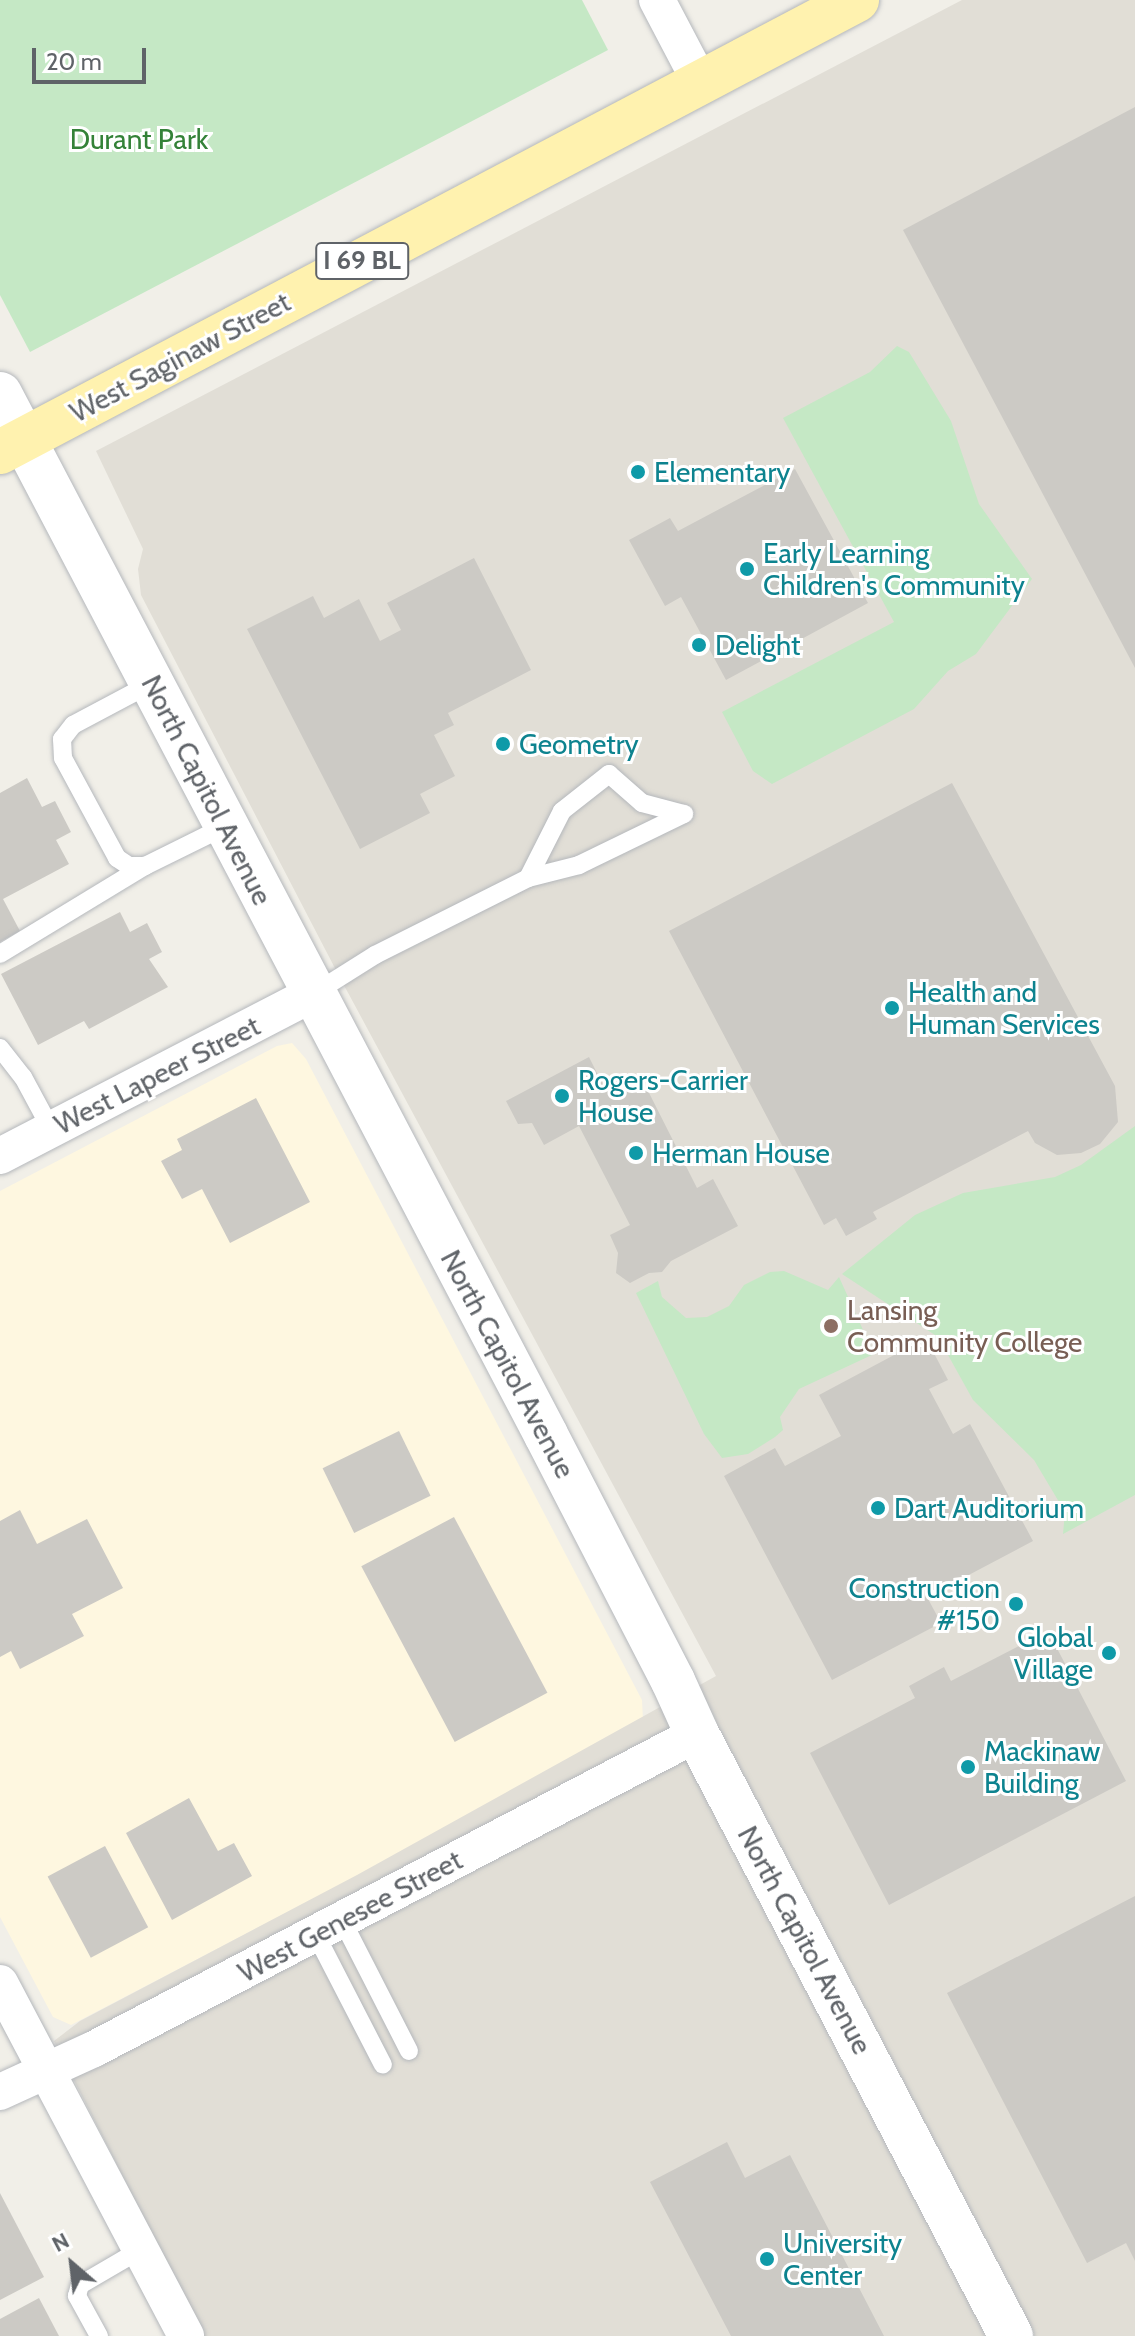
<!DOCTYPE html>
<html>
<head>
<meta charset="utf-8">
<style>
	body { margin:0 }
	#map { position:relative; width:1135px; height:2336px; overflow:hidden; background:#f1efe8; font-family:Cabin,sans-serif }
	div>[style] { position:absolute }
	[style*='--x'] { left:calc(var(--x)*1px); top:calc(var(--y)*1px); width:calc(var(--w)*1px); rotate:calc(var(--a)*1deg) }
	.commercial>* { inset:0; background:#fef7e0 }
	.education>* { inset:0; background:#e1ded6 }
	.green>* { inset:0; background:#c5e8c5 }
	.building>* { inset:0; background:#cccac5; transform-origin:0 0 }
	.roads { filter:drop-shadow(0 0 2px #b5b8bc) drop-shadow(0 0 2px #b5b8bc) }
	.service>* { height:18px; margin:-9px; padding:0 9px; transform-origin:9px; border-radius:9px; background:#fff }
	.minor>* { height:36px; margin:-18px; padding:0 18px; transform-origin:18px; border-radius:18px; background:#fff }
	.tertiary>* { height:44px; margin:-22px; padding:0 22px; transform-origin:22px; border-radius:22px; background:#fff }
	.primary>* { height:44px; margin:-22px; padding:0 22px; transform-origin:22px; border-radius:22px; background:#fff2af }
	.dots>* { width:22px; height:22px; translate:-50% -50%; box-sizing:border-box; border:4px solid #fff; border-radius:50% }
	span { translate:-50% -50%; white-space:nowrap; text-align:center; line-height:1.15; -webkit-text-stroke:6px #fff; paint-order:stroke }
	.shield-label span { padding:2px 6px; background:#fff; border:2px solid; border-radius:6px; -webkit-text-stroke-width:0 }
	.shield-label { font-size:26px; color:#5f6368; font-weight:700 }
	.park-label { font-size:28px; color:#348238 }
	.street-label { font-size:28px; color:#5f6368 }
	.culture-label { font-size:28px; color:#0d838f }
	.left { translate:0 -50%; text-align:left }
	.right { translate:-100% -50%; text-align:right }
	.education-label { font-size:28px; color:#785e54 }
	.north { position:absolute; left:32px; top:2224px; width:80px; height:80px; -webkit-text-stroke:6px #fff; paint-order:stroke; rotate:332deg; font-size:22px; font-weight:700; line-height:32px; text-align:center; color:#5f6368 }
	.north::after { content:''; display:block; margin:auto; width:28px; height:36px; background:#5f6368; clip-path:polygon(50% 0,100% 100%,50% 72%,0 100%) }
	.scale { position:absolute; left:32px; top:48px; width:114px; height:36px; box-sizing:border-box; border:4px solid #5f6368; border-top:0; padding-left:10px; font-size:24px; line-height:28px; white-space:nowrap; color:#5f6368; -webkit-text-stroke:6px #fff; paint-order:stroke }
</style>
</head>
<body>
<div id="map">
	<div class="commercial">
		<i style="clip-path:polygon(292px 1043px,306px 1059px,642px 1700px,643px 1720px,633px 1732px,71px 2025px,53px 2017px,0 1917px,0 1191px,277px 1046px)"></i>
	</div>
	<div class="education">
		<i style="clip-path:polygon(962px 0,1135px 0,1135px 2336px,204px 2336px,54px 2041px,80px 2021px,357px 1875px,716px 1676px,339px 976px,141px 595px,138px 569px,143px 549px,96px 451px)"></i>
	</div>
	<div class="green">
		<i style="clip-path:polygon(0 0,582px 0,608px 50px,30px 352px,0 295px)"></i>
		<i style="clip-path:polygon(897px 346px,909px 352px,951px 421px,979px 504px,1032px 579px,976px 654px,948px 671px,914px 709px,772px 784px,753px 771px,722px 712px,894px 622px,783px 418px,870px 372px)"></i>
		<i style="clip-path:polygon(1135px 1126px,1135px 1495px,1063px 1534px,1065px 1512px,1034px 1460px,973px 1400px,938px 1337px,842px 1274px,915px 1215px,963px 1193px,1055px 1177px,1081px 1165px)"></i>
		<i style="clip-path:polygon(784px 1271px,828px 1290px,839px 1277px,874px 1354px,799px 1389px,780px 1417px,783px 1430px,775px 1437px,748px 1454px,722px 1458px,704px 1434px,636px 1293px,658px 1281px,662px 1297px,686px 1318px,707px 1317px,729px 1306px,744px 1285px,770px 1272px)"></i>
	</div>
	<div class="building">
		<i style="clip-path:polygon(1135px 107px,1135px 668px,903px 230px)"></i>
		<i style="clip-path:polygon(795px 469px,868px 603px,726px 680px,681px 597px,665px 606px,629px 540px,670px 518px,678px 531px)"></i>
		<i style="clip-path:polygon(474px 558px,531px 670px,448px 713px,454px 725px,434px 735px,455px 776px,420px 794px,430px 813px,360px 849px,247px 629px,313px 596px,324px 618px,359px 599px,380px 641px,401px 630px,387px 603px)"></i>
		<i style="clip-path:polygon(27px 778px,42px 807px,55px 801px,71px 832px,56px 840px,69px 864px,3px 899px,20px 931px,0 942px,0 793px)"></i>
		<i style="clip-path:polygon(952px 783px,1115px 1086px,1118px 1122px,1100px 1144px,1081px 1153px,1057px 1155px,1035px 1143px,1028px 1131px,873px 1212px,877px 1219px,846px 1236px,836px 1218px,824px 1225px,669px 931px)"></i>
		<i style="clip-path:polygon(120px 912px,130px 932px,147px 923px,162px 952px,149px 959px,168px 987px,89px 1029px,84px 1021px,38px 1045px,1px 974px)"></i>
		<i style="clip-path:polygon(589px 1057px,606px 1091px,639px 1073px,697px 1188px,713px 1179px,738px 1226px,671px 1261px,662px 1272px,649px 1273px,630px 1283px,616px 1273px,618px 1253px,610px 1235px,630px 1225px,579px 1126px,544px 1145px,532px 1123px,518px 1124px,506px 1101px)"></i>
		<i style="clip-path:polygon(256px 1098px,310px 1202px,230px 1243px,202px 1189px,182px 1199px,161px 1161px,182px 1150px,177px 1139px)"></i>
		<i style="clip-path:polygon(926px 1338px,948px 1380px,929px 1389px,953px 1434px,970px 1424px,1033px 1541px,927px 1597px,941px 1623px,832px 1680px,724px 1476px,775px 1448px,785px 1466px,841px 1436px,819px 1395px)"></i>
		<i style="left:399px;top:1431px;width:72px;height:85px;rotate:64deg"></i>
		<i style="clip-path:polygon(20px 1510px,37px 1544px,87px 1519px,123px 1588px,72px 1614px,84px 1636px,20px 1669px,11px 1651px,0 1657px,0 1521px)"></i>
		<i style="left:454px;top:1517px;width:199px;height:105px;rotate:62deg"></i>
		<i style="clip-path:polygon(1048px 1631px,1126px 1781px,889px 1905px,810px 1753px,915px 1698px,909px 1686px,944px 1667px,951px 1681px)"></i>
		<i style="clip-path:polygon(189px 1798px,218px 1851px,234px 1843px,252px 1876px,172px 1920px,126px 1833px)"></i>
		<i style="left:105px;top:1846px;width:92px;height:65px;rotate:62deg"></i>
		<i style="clip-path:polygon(1135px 1896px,1135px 2261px,1126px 2243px,1087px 2263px,947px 1993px)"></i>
		<i style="clip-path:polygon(727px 2142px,745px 2178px,790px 2155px,884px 2336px,731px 2336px,650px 2182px)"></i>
		<i style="clip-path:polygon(0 2193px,44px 2277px,0 2300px)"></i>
		<i style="clip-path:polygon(39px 2298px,59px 2336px,0 2336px,0 2319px)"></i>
	</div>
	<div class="roads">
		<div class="service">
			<i style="--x:152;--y:683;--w:89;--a:152"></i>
			<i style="--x:73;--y:725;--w:18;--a:128"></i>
			<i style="--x:62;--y:739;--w:19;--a:87"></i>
			<i style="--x:63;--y:758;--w:114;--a:61.6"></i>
			<i style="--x:117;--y:858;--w:14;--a:34"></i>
			<i style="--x:129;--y:866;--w:16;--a:0"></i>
			<i style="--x:145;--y:866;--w:90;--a:-26.3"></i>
			<i style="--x:528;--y:878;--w:75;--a:-63.1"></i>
			<i style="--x:562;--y:811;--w:60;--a:-38.2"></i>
			<i style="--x:609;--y:774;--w:44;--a:41.3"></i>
			<i style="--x:642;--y:803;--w:43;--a:14.7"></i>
			<i style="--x:0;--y:954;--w:170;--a:-31.3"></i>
			<i style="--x:313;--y:994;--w:73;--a:-32.2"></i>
			<i style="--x:375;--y:955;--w:171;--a:-26.7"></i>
			<i style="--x:528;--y:878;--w:53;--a:-14.3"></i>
			<i style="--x:579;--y:865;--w:117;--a:-25.9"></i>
			<i style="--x:0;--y:1048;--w:37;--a:52"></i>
			<i style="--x:23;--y:1077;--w:59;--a:61.7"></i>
			<i style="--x:342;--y:1920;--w:147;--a:62.9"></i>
			<i style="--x:315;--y:1933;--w:148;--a:62.7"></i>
			<i style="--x:99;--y:2336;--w:46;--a:-118.8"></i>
			<i style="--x:77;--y:2296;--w:11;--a:-75"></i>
			<i style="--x:80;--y:2285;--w:69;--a:-30.3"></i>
		</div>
		<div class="minor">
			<i style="--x:657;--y:0;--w:93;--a:62.3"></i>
			<i style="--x:0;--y:1156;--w:352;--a:-27.4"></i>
			<i style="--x:0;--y:1983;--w:399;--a:62.2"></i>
			<i style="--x:0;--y:2092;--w:103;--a:-24.6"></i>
			<i style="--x:94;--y:2049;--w:680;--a:-27.58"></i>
		</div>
		<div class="tertiary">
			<i style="--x:0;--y:394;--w:1175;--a:62.32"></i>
			<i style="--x:546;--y:1435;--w:277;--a:62.7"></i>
			<i style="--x:673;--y:1681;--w:58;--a:65.6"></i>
			<i style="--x:697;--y:1734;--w:679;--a:62.45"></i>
		</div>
		<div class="primary">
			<i style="--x:0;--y:452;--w:969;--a:-27.81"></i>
		</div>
	</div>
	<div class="dots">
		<i style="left:638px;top:472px;background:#0f9aa8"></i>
		<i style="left:747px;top:569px;background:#0f9aa8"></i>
		<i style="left:699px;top:645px;background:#0f9aa8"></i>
		<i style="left:503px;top:744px;background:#0f9aa8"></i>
		<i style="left:892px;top:1008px;background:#0f9aa8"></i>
		<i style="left:562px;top:1096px;background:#0f9aa8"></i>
		<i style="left:636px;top:1153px;background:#0f9aa8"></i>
		<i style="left:831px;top:1326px;background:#8d6e63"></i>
		<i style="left:878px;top:1508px;background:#0f9aa8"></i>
		<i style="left:1016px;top:1604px;background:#0f9aa8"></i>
		<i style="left:1109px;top:1653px;background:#0f9aa8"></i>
		<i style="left:968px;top:1767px;background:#0f9aa8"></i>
		<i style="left:767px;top:2259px;background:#0f9aa8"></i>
	</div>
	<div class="shield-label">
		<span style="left:362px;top:261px">I 69 BL</span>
	</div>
	<div class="park-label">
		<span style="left:139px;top:139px">Durant Park</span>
	</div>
	<div class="street-label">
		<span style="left:180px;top:357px;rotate:-28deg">West Saginaw Street</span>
		<span style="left:207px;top:790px;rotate:63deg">North Capitol Avenue</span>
		<span style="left:157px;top:1075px;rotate:-27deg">West Lapeer Street</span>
		<span style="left:508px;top:1364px;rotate:62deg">North Capitol Avenue</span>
		<span style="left:350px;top:1916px;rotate:-28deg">West Genesee Street</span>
		<span style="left:805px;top:1940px;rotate:62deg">North Capitol Avenue</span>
	</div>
	<div class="culture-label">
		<span class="left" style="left:654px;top:472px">Elementary</span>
		<span class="left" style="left:763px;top:569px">Early Learning<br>Children's Community</span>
		<span class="left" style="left:715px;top:645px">Delight</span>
		<span class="left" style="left:519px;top:744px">Geometry</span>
		<span class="left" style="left:908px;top:1008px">Health and<br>Human Services</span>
		<span class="left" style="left:578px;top:1096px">Rogers-Carrier<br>House</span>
		<span class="left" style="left:652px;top:1153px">Herman House</span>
		<span class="left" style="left:894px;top:1508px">Dart Auditorium</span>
		<span class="right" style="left:1000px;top:1604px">Construction<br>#150</span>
		<span class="right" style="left:1093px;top:1653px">Global<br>Village</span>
		<span class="left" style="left:984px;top:1767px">Mackinaw<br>Building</span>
		<span class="left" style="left:783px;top:2259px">University<br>Center</span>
	</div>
	<div class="education-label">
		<span class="left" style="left:847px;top:1326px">Lansing<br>Community College</span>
	</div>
	<div class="north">N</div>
	<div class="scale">20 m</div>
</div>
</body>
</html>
